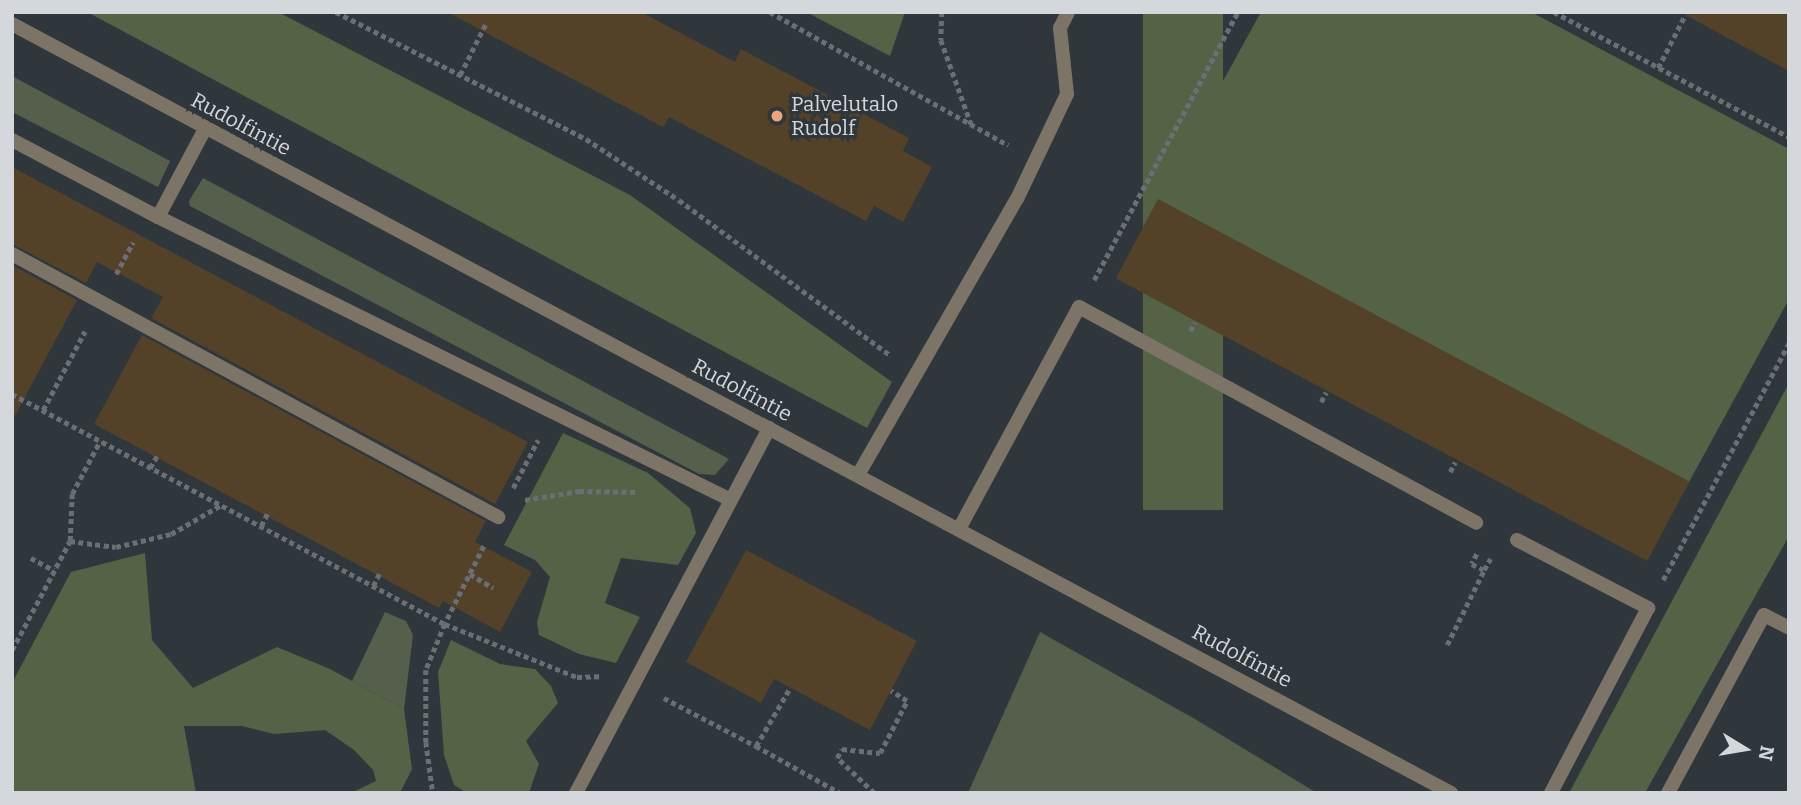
<!DOCTYPE html>
<html>
<head>
<meta charset="utf-8">
<style>
	body { margin:0 }
	#map { position:relative; width:1801px; height:805px; overflow:hidden; background:#2f363c; font-family:Bitter,serif }
	div>[style] { position:absolute }
	[style*='--x'] { left:calc(var(--x)*1px); top:calc(var(--y)*1px); width:calc(var(--w)*1px); rotate:calc(var(--a)*1deg) }
	.green>* { inset:0; background:#555f4b }
	.forest>* { inset:0; background:#546246; transform-origin:0 0 }
	.building>* { inset:0; background:#534228; transform-origin:0 0 }
	.path>* { height:4.5px; margin-top:-2.25px; transform-origin:0; background:repeating-linear-gradient(90deg,#696f74 0 5px,transparent 0 8.5px) }
	.lane>* { height:14px; margin:-7px; padding:0 7px; transform-origin:7px; border-radius:7px; background:#7d7468 }
	.street>* { height:14px; margin:-7px; padding:0 7px; transform-origin:7px; border-radius:7px; background:#7d7468 }
	.dots>* { width:19px; height:19px; translate:-50% -50%; box-sizing:border-box; border:4px solid #2f363c; border-radius:50% }
	span { translate:-50% -50%; white-space:nowrap; text-align:center; line-height:1.15; -webkit-text-stroke:6px #2f363c; paint-order:stroke }
	.poi-label { font-size:21px; color:#d4d8dc }
	.left { translate:0 -50%; text-align:left }
	.street-label { font-size:21px; color:#d4d8dc }
	.frame { position:absolute; inset:0; border:14px solid #d4d8dc; pointer-events:none }
	.north { position:absolute; left:1710px; top:714px; width:70px; height:70px; -webkit-text-stroke:5px #2f363c; paint-order:stroke; rotate:101deg; font-size:19px; font-weight:700; line-height:28px; text-align:center; color:#d4d8dc }
	.north::after { content:''; display:block; margin:auto; width:24px; height:32px; background:#d4d8dc; clip-path:polygon(50% 0,100% 100%,50% 72%,0 100%) }
</style>
</head>
<body>
<div id="map">
	<div class="green">
		<i style="clip-path:polygon(12px 76px,170px 161px,158px 187px,12px 112px)"></i>
		<i style="clip-path:polygon(203px 178px,729px 459px,715px 475px,699px 474px,190px 206px,189px 201px)"></i>
		<i style="clip-path:polygon(385px 612px,406px 621px,413px 635px,404px 709px,352px 681px)"></i>
		<i style="clip-path:polygon(1040px 632px,1195px 719px,1317px 793px,968px 793px)"></i>
	</div>
	<div class="forest">
		<i style="clip-path:polygon(87px 12px,278px 12px,630px 195px,892px 382px,867px 428px)"></i>
		<i style="clip-path:polygon(806px 12px,905px 12px,890px 56px)"></i>
		<i style="left:1143px;top:12px;width:80px;height:498px"></i>
		<i style="clip-path:polygon(1261px 12px,1531px 12px,1789px 149px,1789px 299px,1688px 484px,1158px 199px)"></i>
		<i style="clip-path:polygon(1789px 383px,1789px 536px,1645px 793px,1569px 793px)"></i>
		<i style="clip-path:polygon(563px 433px,648px 473px,690px 508px,696px 533px,678px 565px,621px 558px,605px 603px,640px 617px,616px 663px,579px 654px,539px 635px,537px 622px,550px 577px,535px 560px,504px 545px)"></i>
		<i style="clip-path:polygon(145px 553px,152px 640px,193px 688px,277px 647px,330px 669px,404px 709px,412px 769px,400px 793px,351px 793px,376px 781px,373px 770px,354px 750px,325px 730px,274px 734px,242px 726px,184px 726px,196px 793px,12px 793px,12px 683px,71px 572px)"></i>
		<i style="clip-path:polygon(451px 640px,500px 664px,535px 669px,551px 686px,558px 703px,526px 741px,539px 764px,529px 793px,467px 793px,454px 785px,444px 755px,438px 672px)"></i>
	</div>
	<div class="building">
		<i style="clip-path:polygon(447px 12px,641px 12px,735px 62px,741px 49px,909px 138px,903px 151px,932px 167px,903px 222px,874px 206px,866px 221px,669px 117px,663px 127px)"></i>
		<i style="clip-path:polygon(1680px 12px,1789px 12px,1789px 71px)"></i>
		<i style="clip-path:polygon(12px 167px,528px 442px,495px 504px,151px 318px,163px 297px,97px 262px,86px 283px,12px 244px)"></i>
		<i style="left:1158px;top:199px;width:602px;height:90px;rotate:28deg"></i>
		<i style="clip-path:polygon(12px 265px,77px 300px,12px 421px)"></i>
		<i style="clip-path:polygon(142px 335px,486px 521px,475px 542px,532px 572px,500px 632px,443px 601px,439px 608px,94px 424px)"></i>
		<i style="clip-path:polygon(746px 550px,917px 641px,870px 730px,774px 679px,761px 703px,686px 662px)"></i>
	</div>
	<div class="path">
		<i style="--x:336;--y:12;--w:280;--a:26.9"></i>
		<i style="--x:586;--y:139;--w:111;--a:33.3"></i>
		<i style="--x:679;--y:200;--w:262;--a:36.3"></i>
		<i style="--x:770;--y:12;--w:273;--a:29.2"></i>
		<i style="--x:942;--y:12;--w:28;--a:92"></i>
		<i style="--x:941;--y:40;--w:89;--a:70.3"></i>
		<i style="--x:1554;--y:12;--w:266;--a:28"></i>
		<i style="--x:1658;--y:68;--w:59;--a:-63"></i>
		<i style="--x:460;--y:75;--w:58;--a:-63.4"></i>
		<i style="--x:116;--y:274;--w:36;--a:-62"></i>
		<i style="--x:1094;--y:280;--w:304;--a:-61.8"></i>
		<i style="--x:1190;--y:331;--w:10;--a:-61"></i>
		<i style="--x:12;--y:394;--w:490;--a:28"></i>
		<i style="--x:445;--y:624;--w:50;--a:112.4"></i>
		<i style="--x:426;--y:670;--w:72;--a:90"></i>
		<i style="--x:426;--y:742;--w:51;--a:82.2"></i>
		<i style="--x:1321;--y:402;--w:11;--a:-63"></i>
		<i style="--x:43;--y:410;--w:89;--a:-62"></i>
		<i style="--x:150;--y:468;--w:16;--a:-60"></i>
		<i style="--x:1450;--y:472;--w:11;--a:-63"></i>
		<i style="--x:513;--y:488;--w:54;--a:-62.5"></i>
		<i style="--x:525;--y:500;--w:55;--a:-9.5"></i>
		<i style="--x:579;--y:491;--w:59;--a:1"></i>
		<i style="--x:261;--y:526;--w:16;--a:-63"></i>
		<i style="--x:70;--y:541;--w:47;--a:-87.6"></i>
		<i style="--x:72;--y:494;--w:60;--a:-62.2"></i>
		<i style="--x:484;--y:546;--w:87;--a:116.6"></i>
		<i style="--x:445;--y:624;--w:142;--a:21.9"></i>
		<i style="--x:577;--y:677;--w:23;--a:-2"></i>
		<i style="--x:1477;--y:554;--w:11;--a:117"></i>
		<i style="--x:1472;--y:564;--w:13;--a:27"></i>
		<i style="--x:1484;--y:570;--w:13;--a:-61"></i>
		<i style="--x:31;--y:558;--w:26;--a:28"></i>
		<i style="--x:470;--y:574;--w:27;--a:31"></i>
		<i style="--x:1663;--y:580;--w:268;--a:-62"></i>
		<i style="--x:373;--y:586;--w:16;--a:-63"></i>
		<i style="--x:1447;--y:645;--w:84;--a:-63.7"></i>
		<i style="--x:12;--y:650;--w:123;--a:-62"></i>
		<i style="--x:70;--y:541;--w:46;--a:7.4"></i>
		<i style="--x:116;--y:547;--w:57;--a:-13.3"></i>
		<i style="--x:171;--y:534;--w:58;--a:-30.1"></i>
		<i style="--x:664;--y:698;--w:104;--a:27.6"></i>
		<i style="--x:756;--y:746;--w:67;--a:-59.6"></i>
		<i style="--x:756;--y:746;--w:96;--a:29.2"></i>
		<i style="--x:874;--y:793;--w:51;--a:-136.6"></i>
		<i style="--x:837;--y:758;--w:10;--a:-61"></i>
		<i style="--x:842;--y:749;--w:38;--a:6"></i>
		<i style="--x:880;--y:753;--w:59;--a:-62.6"></i>
		<i style="--x:907;--y:701;--w:19;--a:-148"></i>
	</div>
	<div class="lane">
		<i style="--x:12;--y:140;--w:165;--a:27.8"></i>
		<i style="--x:158;--y:217;--w:639;--a:26.28"></i>
		<i style="--x:158;--y:217;--w:100;--a:-61.9"></i>
		<i style="--x:12;--y:254;--w:553;--a:28.42"></i>
		<i style="--x:858;--y:475;--w:319;--a:-60.1"></i>
		<i style="--x:1017;--y:199;--w:116;--a:-64.5"></i>
		<i style="--x:1067;--y:94;--w:66;--a:-96.1"></i>
		<i style="--x:1060;--y:28;--w:18;--a:-63"></i>
		<i style="--x:959;--y:529;--w:252;--a:-61.6"></i>
		<i style="--x:1079;--y:307;--w:452;--a:28.5"></i>
		<i style="--x:1517;--y:540;--w:148;--a:27.4"></i>
		<i style="--x:1648;--y:608;--w:209;--a:117.7"></i>
		<i style="--x:576;--y:793;--w:413;--a:-62.1"></i>
		<i style="--x:1668;--y:793;--w:202;--a:-61.7"></i>
		<i style="--x:1764;--y:615;--w:28;--a:27"></i>
	</div>
	<div class="street">
		<i style="--x:12;--y:24;--w:1632;--a:28.12"></i>
	</div>
	<div class="dots">
		<i style="left:777px;top:116px;background:#f0a278"></i>
	</div>
	<div class="poi-label">
		<span class="left" style="left:791px;top:116px">Palvelutalo<br>Rudolf</span>
	</div>
	<div class="street-label">
		<span style="left:241px;top:124px;rotate:28deg">Rudolfintie</span>
		<span style="left:742px;top:390px;rotate:28deg">Rudolfintie</span>
		<span style="left:1242px;top:656px;rotate:28deg">Rudolfintie</span>
	</div>
	<div class="frame"></div>
	<div class="north">N</div>
</div>
</body>
</html>
